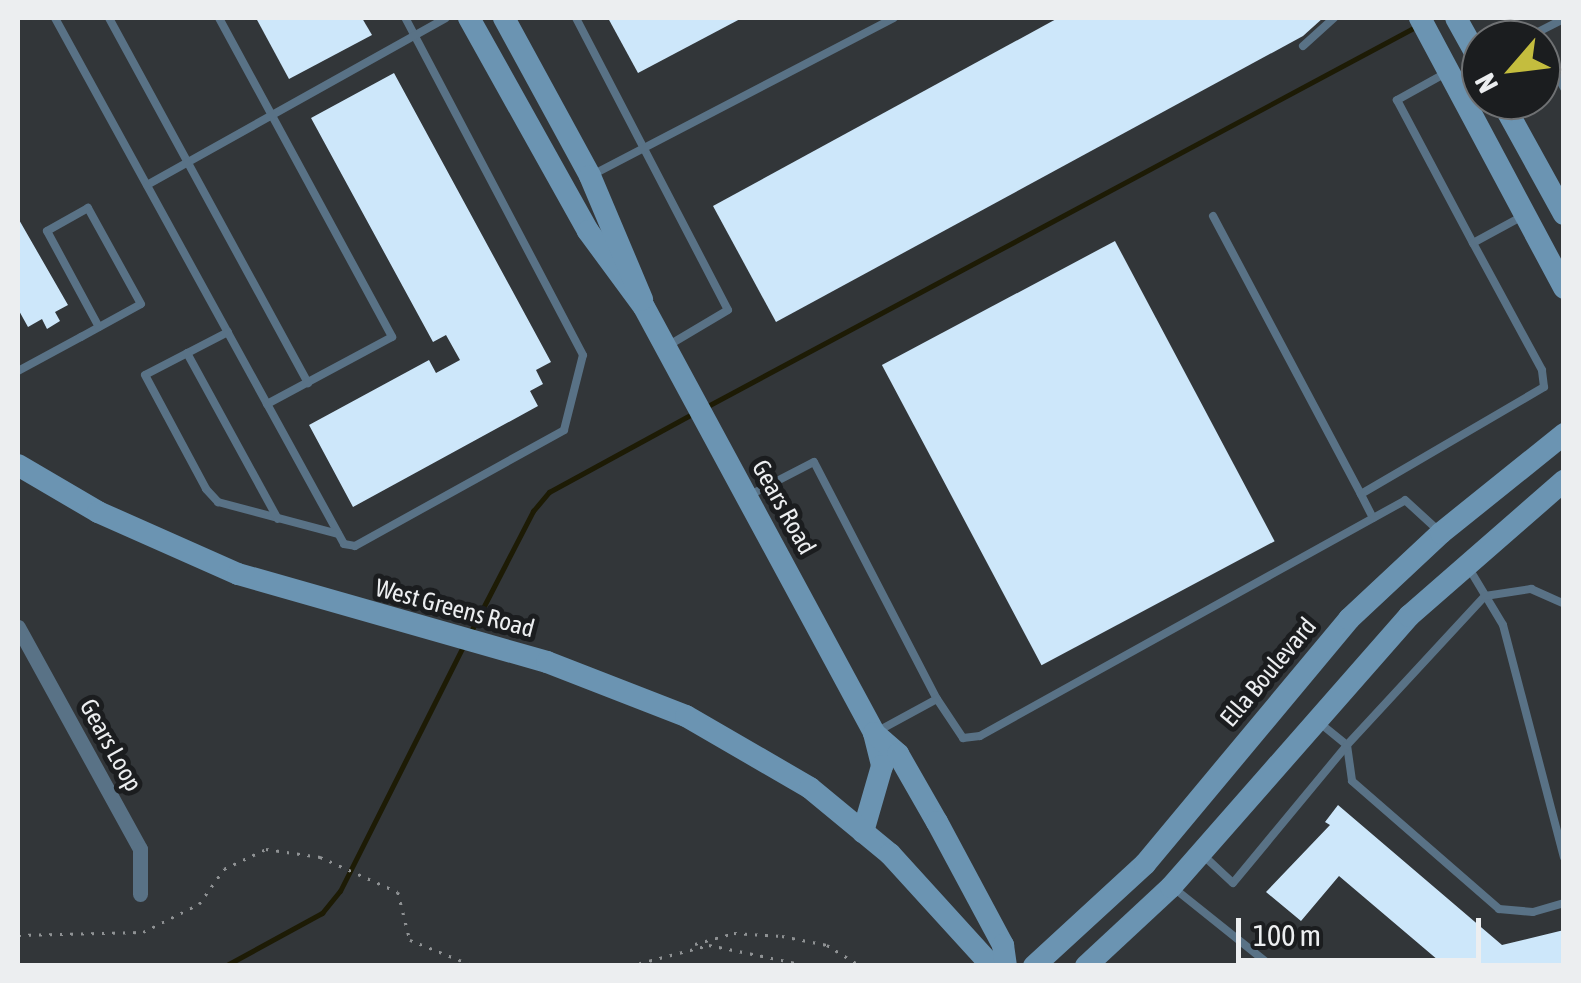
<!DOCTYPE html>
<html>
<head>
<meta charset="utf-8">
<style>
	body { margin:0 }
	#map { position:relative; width:1581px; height:983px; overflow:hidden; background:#323639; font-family:"Asap Condensed",sans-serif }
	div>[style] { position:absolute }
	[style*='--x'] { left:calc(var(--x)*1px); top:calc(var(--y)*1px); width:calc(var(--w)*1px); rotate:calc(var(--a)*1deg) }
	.stream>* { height:5px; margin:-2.5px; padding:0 2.5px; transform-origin:2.5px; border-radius:2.5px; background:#1d1b05 }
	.building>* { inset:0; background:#cde7fa; transform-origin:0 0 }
	.path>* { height:2.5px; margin-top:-1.25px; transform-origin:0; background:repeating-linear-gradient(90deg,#8f9294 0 2.5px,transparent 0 10.5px) }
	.lane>* { height:8px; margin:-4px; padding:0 4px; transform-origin:4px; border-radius:4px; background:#597286 }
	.street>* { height:15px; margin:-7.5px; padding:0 7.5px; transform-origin:7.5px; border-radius:7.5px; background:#597286 }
	.secondary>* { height:22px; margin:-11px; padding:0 11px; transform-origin:11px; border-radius:11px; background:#6b94b2 }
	span { translate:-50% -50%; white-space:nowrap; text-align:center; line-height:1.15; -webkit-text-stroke:10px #1b1d1f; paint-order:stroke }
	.street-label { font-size:25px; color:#eceef0 }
	.frame { position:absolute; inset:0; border:20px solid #eceef0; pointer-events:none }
	.north { position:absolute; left:1461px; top:20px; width:100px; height:100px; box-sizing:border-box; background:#1b1d1f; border:2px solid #6f7173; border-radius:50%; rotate:242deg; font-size:28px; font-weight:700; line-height:40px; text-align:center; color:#eceef0 }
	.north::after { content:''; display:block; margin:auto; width:35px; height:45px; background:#c4bd3e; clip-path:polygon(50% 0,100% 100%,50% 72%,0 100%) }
	.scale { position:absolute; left:1236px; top:918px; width:245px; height:45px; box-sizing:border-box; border:5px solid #eceef0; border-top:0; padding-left:12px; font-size:30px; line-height:35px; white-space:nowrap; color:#eceef0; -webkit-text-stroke:8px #1b1d1f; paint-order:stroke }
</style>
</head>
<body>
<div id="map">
	<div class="stream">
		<i style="--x:704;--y:408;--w:809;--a:-28.18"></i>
		<i style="--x:469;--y:635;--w:140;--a:-62.7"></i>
		<i style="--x:533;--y:511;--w:25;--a:-50"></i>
		<i style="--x:549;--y:492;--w:165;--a:-28.6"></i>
		<i style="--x:225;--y:966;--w:111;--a:-28.7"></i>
		<i style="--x:322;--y:913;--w:28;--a:-51"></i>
		<i style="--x:340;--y:891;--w:276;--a:-63.3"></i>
	</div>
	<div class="building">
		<i style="clip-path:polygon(256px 18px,362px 18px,372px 35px,289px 79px)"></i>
		<i style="clip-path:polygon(608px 18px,742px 18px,638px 73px)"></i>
		<i style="clip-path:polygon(1058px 18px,1323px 18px,1303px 36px,776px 322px,713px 206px)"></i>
		<i style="clip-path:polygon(394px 73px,551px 362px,536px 370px,543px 384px,530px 391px,538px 406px,353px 507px,309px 425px,429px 360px,436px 373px,460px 360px,446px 335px,433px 342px,311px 118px)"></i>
		<i style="clip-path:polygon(18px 218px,68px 305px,55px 312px,60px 321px,47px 329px,42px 319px,28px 327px,18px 309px)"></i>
		<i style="left:1115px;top:241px;width:340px;height:264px;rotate:62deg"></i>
		<i style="clip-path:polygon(1338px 805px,1502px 945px,1564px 930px,1564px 966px,1445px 966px,1339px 876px,1301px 921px,1266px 892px,1330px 825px,1325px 822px)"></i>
	</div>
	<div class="path">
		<i style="--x:18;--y:935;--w:125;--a:-1.4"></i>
		<i style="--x:143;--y:932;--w:63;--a:-26.6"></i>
		<i style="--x:199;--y:904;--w:43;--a:-54.5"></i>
		<i style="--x:224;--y:869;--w:47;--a:-25.5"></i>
		<i style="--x:266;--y:849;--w:55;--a:8.4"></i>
		<i style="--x:320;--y:857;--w:85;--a:24.2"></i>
		<i style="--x:398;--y:892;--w:49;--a:76"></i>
		<i style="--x:410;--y:940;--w:69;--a:22.1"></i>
		<i style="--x:695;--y:944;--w:41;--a:-15.8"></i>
		<i style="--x:734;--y:933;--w:48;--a:3.6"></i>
		<i style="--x:782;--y:936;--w:46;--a:11.3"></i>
		<i style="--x:827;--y:945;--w:39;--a:32"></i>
		<i style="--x:629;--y:966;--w:83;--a:-14.7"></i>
		<i style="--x:709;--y:945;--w:103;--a:11.7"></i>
	</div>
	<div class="lane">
		<i style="--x:55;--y:18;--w:600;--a:61.21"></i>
		<i style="--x:344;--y:544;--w:11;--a:10"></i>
		<i style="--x:355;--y:546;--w:239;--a:-29"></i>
		<i style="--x:564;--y:430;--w:77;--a:-75.8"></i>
		<i style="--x:583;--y:355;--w:381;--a:-117.8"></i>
		<i style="--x:109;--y:18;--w:416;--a:61.4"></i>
		<i style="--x:219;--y:18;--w:363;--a:61.5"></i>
		<i style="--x:392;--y:337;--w:142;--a:151.8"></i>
		<i style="--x:576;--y:18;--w:329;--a:62.5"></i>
		<i style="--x:728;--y:310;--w:69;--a:149.3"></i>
		<i style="--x:1538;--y:40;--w:7;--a:-124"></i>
		<i style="--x:1534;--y:34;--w:34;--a:-27"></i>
		<i style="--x:1303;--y:46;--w:42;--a:-42.1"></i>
		<i style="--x:1541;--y:46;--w:48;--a:61.3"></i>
		<i style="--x:1444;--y:74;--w:54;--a:151"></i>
		<i style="--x:1397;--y:100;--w:162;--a:62"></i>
		<i style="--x:594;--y:174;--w:338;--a:-27.5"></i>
		<i style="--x:147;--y:185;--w:342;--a:-29.2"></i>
		<i style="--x:1213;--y:216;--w:315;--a:62"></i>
		<i style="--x:228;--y:332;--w:93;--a:152.6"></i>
		<i style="--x:145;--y:375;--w:129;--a:61.8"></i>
		<i style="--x:206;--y:489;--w:18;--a:47"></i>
		<i style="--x:218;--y:502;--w:124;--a:14.9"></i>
		<i style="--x:187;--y:353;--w:189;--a:61.3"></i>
		<i style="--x:18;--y:371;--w:72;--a:-28.4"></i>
		<i style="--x:81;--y:337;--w:68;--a:-28.8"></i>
		<i style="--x:141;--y:304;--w:110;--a:-118.9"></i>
		<i style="--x:88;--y:208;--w:47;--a:150.7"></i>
		<i style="--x:47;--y:231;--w:109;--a:61.6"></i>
		<i style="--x:748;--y:496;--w:74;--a:-27.3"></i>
		<i style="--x:814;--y:462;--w:267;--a:62.6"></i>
		<i style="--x:1373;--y:518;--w:27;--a:-117"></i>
		<i style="--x:1361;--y:494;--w:212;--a:-30.3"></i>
		<i style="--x:1544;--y:387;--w:17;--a:-97"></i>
		<i style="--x:1542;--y:370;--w:145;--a:-118.5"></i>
		<i style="--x:1473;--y:243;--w:55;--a:-28.4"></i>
		<i style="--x:1470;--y:570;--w:64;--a:59"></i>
		<i style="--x:1503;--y:625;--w:240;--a:75.3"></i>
		<i style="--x:1321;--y:724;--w:33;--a:39"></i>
		<i style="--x:1347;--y:745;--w:36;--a:82"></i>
		<i style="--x:1352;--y:781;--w:195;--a:41"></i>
		<i style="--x:1499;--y:909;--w:34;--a:5"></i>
		<i style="--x:1533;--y:912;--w:32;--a:-16"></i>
		<i style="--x:878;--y:731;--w:67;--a:-28.5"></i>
		<i style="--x:937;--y:699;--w:47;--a:56.3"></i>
		<i style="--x:963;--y:738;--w:17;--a:-7"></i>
		<i style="--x:980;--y:736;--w:486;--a:-29"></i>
		<i style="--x:1405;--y:500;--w:47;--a:42.4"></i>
		<i style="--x:1205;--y:857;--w:38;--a:43"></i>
		<i style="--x:1233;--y:883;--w:179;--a:-50.4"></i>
		<i style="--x:1347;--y:745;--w:203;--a:-47.2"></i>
		<i style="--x:1485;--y:596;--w:47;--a:-8.7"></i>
		<i style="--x:1531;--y:589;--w:36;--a:24"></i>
		<i style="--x:1175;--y:889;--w:123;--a:38.7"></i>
	</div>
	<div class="street">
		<i style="--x:18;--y:627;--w:253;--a:61.2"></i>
		<i style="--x:140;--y:849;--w:45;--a:90"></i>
	</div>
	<div class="secondary">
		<i style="--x:469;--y:18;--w:244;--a:60.8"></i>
		<i style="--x:588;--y:231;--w:94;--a:53.6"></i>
		<i style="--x:644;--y:307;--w:484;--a:61.6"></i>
		<i style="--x:874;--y:733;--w:34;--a:76"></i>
		<i style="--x:882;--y:766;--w:69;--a:106.1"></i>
		<i style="--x:504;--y:18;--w:180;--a:61.4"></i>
		<i style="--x:590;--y:176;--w:134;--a:67.1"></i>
		<i style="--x:1420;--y:18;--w:306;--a:61.9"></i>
		<i style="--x:1456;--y:18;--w:51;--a:60.9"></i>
		<i style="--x:1501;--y:100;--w:130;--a:61.1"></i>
		<i style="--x:18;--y:465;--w:93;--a:30.4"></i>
		<i style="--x:98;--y:512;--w:153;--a:23.9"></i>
		<i style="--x:238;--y:574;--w:321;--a:15.9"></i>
		<i style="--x:547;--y:662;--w:149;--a:21.2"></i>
		<i style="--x:686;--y:716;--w:143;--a:30.1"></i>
		<i style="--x:810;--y:788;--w:104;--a:39.5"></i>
		<i style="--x:890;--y:854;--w:151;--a:47.7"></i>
		<i style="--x:874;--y:733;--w:32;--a:41"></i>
		<i style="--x:898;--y:754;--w:78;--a:60.2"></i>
		<i style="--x:937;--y:822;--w:140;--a:61.8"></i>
		<i style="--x:1003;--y:945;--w:21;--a:82"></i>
		<i style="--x:1034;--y:966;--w:151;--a:-42.6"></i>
		<i style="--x:1145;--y:864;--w:319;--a:-50.2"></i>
		<i style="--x:1349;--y:619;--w:126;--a:-43.1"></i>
		<i style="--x:1441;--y:533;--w:158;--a:-38.8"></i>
		<i style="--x:1086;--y:966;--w:116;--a:-42.9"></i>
		<i style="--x:1171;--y:887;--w:361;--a:-48.7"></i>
		<i style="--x:1409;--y:616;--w:206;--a:-41.1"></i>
	</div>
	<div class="street-label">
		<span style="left:784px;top:507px;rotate:61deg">Gears Road</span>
		<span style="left:455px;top:608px;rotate:15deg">West Greens Road</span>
		<span style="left:1268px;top:672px;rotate:-50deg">Ella Boulevard</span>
		<span style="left:111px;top:745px;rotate:61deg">Gears Loop</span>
	</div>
	<div class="frame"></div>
	<div class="north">N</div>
	<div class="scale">100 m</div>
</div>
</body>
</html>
